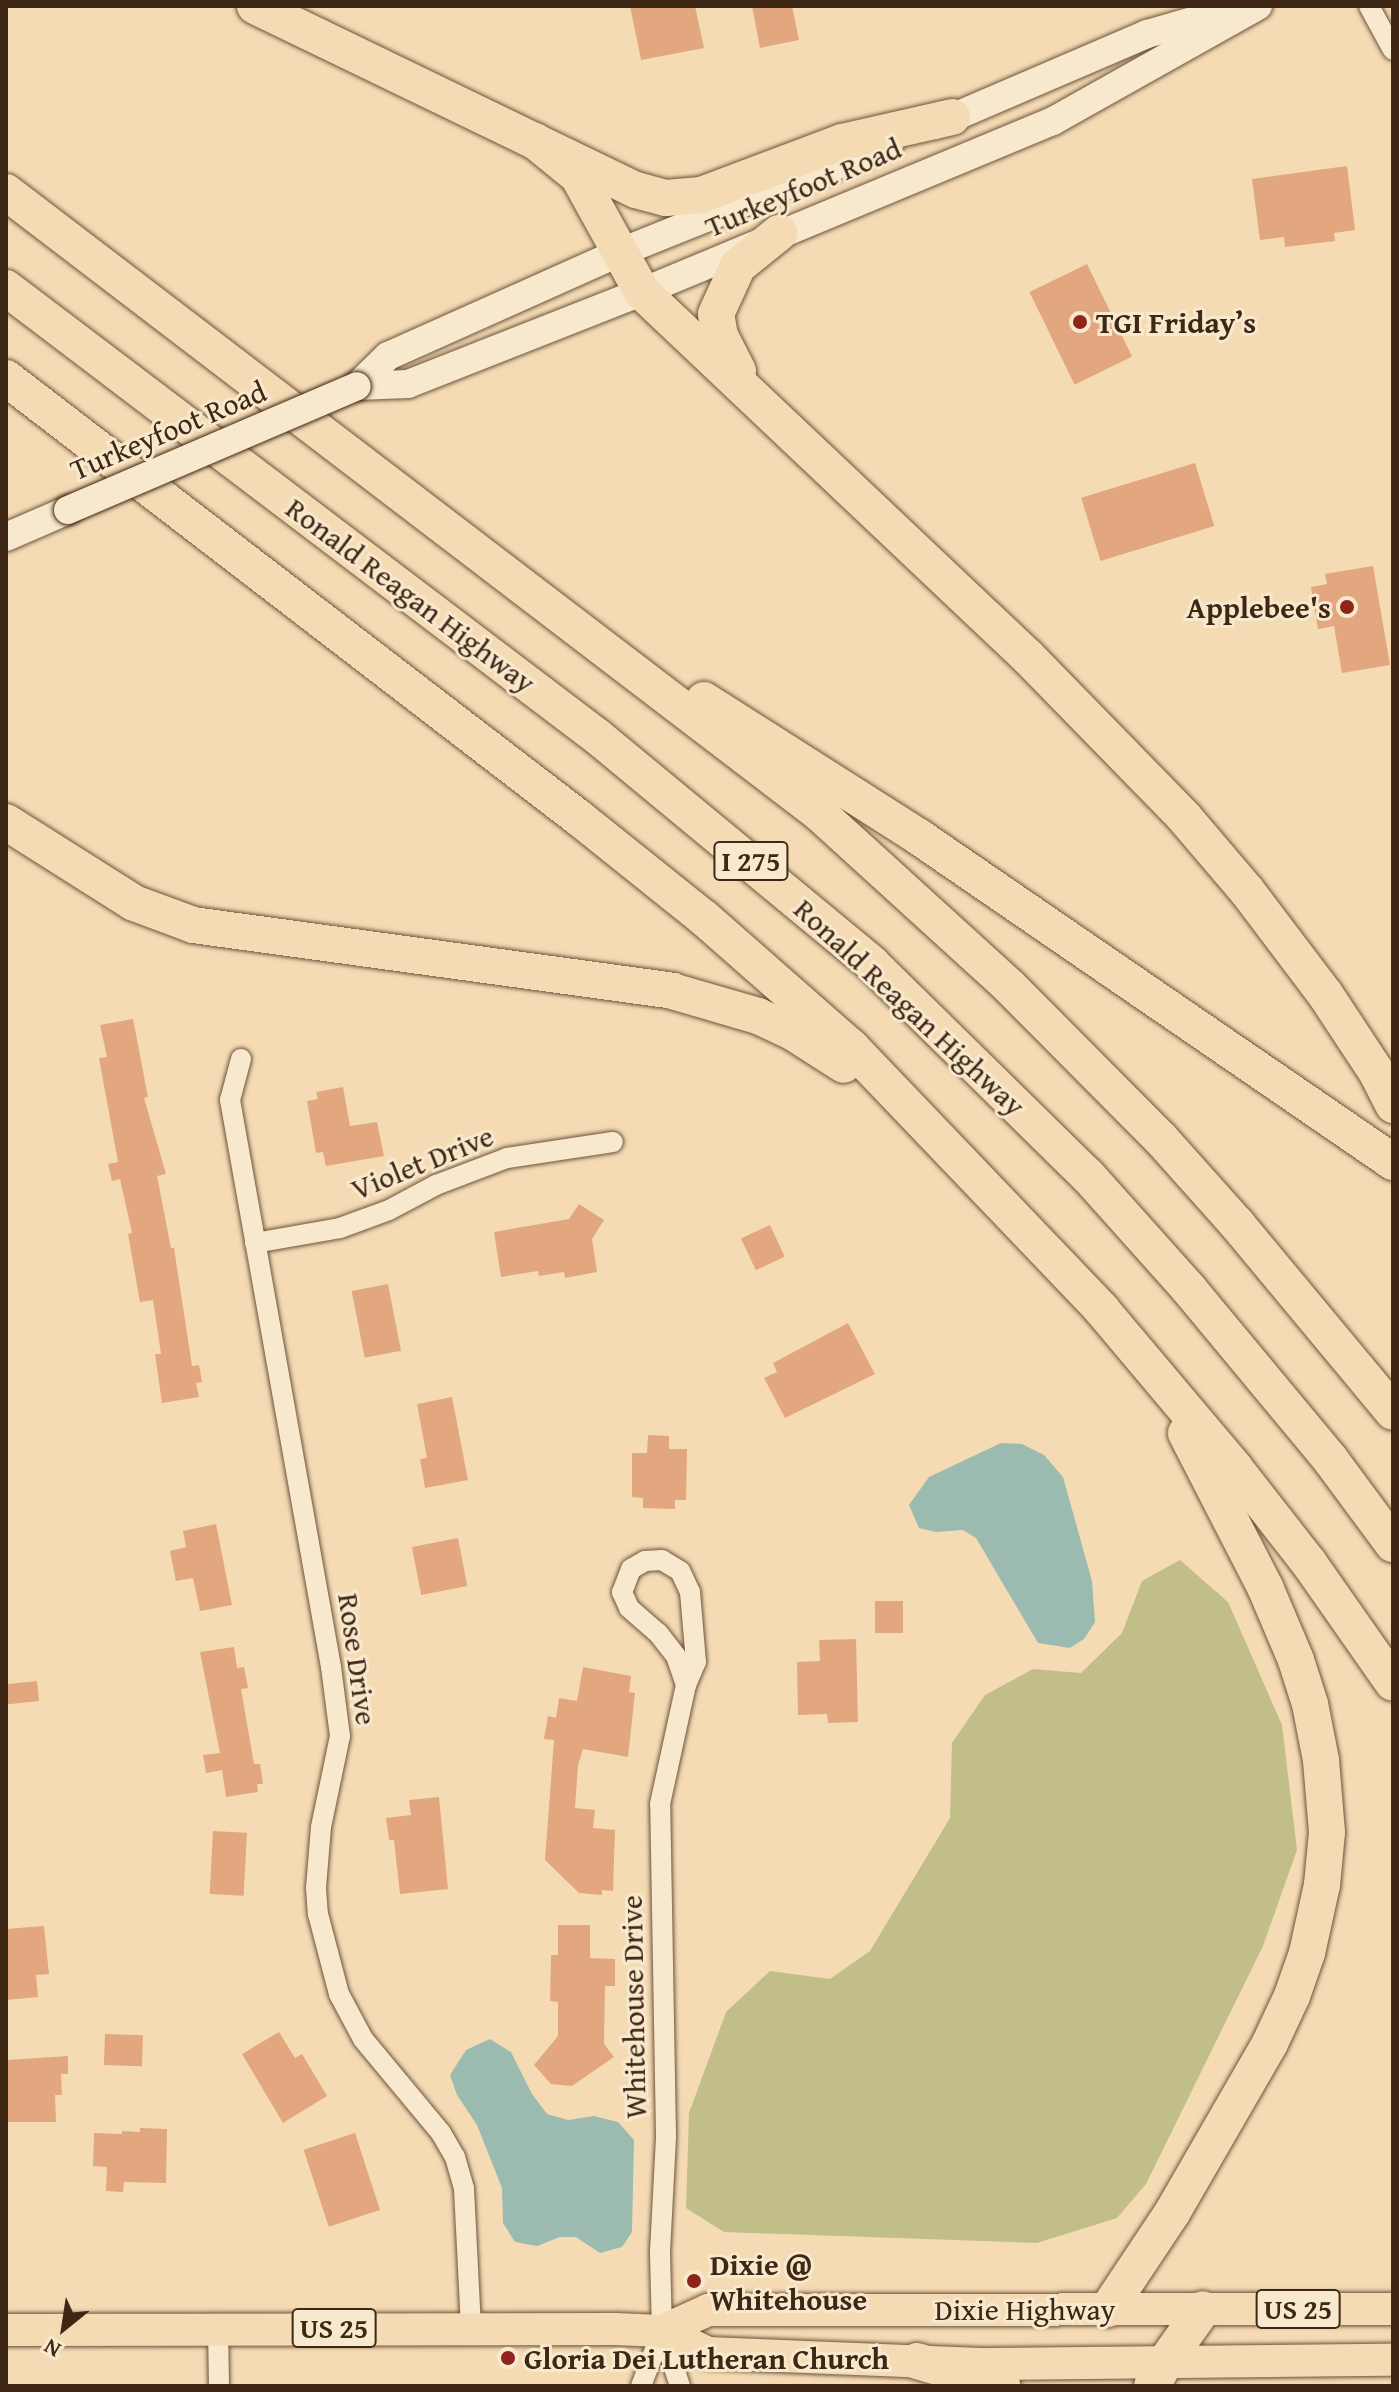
<!DOCTYPE html>
<html>
<head>
<meta charset="utf-8">
<style>
	body { margin:0 }
	#map { position:relative; width:1399px; height:2392px; overflow:hidden; background:#f5dbb4; font-family:"Gentium Book Plus",serif }
	div>[style] { position:absolute }
	[style*='--x'] { left:calc(var(--x)*1px); top:calc(var(--y)*1px); width:calc(var(--w)*1px); rotate:calc(var(--a)*1deg) }
	.green>* { inset:0; background:#c1be89 }
	.water>* { inset:0; background:#9cbbb0 }
	.building>* { inset:0; background:#e2a77e; transform-origin:0 0 }
	.roads { filter:drop-shadow(0 0 2px #6c543c) drop-shadow(0 0 2px #6c543c) }
	.street>* { height:20px; margin:-10px; padding:0 10px; transform-origin:10px; border-radius:10px; background:#f8e8ce }
	.secondary>* { height:28px; margin:-14px; padding:0 14px; transform-origin:14px; border-radius:14px; background:#f8e8ce }
	.primary>* { height:32px; margin:-16px; padding:0 16px; transform-origin:16px; border-radius:16px; background:#f5dbb4 }
	.highway>* { height:36px; margin:-18px; padding:0 18px; transform-origin:18px; border-radius:18px; background:#f5dbb4 }
	.bridges { filter:drop-shadow(0 0 2px #3e2714) drop-shadow(0 0 2px #3e2714) }
	.secondary-bridge>* { height:28px; margin:-14px; padding:0 14px; transform-origin:14px; border-radius:14px; background:#f8e8ce }
	.dots>* { width:22px; height:22px; translate:-50% -50%; box-sizing:border-box; border:4px solid #f8e8ce; border-radius:50% }
	span { translate:-50% -50%; white-space:nowrap; text-align:center; line-height:1.15; -webkit-text-stroke:6px #f8e8ce; paint-order:stroke }
	.shield-label span { padding:2px 6px; background:#f8e8ce; border:2px solid; border-radius:6px; -webkit-text-stroke-width:0 }
	.shield-label { font-size:28px; color:#3e2714; font-weight:700 }
	.street-label { font-size:30px; color:#3e2714 }
	.poi-label { font-size:30px; color:#3e2714; font-weight:700 }
	.left { translate:0 -50%; text-align:left }
	.right { translate:-100% -50%; text-align:right }
	.frame { position:absolute; inset:0; border:8px solid #3e2714; pointer-events:none }
	.north { position:absolute; left:24px; top:2288px; width:80px; height:80px; -webkit-text-stroke:6px #f8e8ce; paint-order:stroke; rotate:210deg; font-size:22px; font-weight:700; line-height:32px; text-align:center; color:#3e2714 }
	.north::after { content:''; display:block; margin:auto; width:28px; height:36px; background:#3e2714; clip-path:polygon(50% 0,100% 100%,50% 72%,0 100%) }
</style>
</head>
<body>
<div id="map">
	<div class="green">
		<i style="clip-path:polygon(1180px 1560px,1228px 1602px,1282px 1725px,1297px 1850px,1263px 1946px,1146px 2184px,1117px 2218px,1037px 2243px,724px 2232px,686px 2208px,689px 2113px,726px 2012px,770px 1971px,830px 1979px,870px 1951px,950px 1818px,952px 1743px,985px 1695px,1033px 1669px,1081px 1673px,1122px 1633px,1142px 1581px)"></i>
	</div>
	<div class="water">
		<i style="clip-path:polygon(1001px 1443px,1022px 1444px,1044px 1455px,1063px 1477px,1092px 1581px,1095px 1622px,1084px 1639px,1070px 1648px,1038px 1643px,976px 1538px,963px 1530px,936px 1532px,919px 1528px,909px 1505px,929px 1477px)"></i>
		<i style="clip-path:polygon(490px 2039px,511px 2052px,532px 2094px,547px 2114px,568px 2120px,594px 2116px,618px 2122px,634px 2140px,632px 2232px,622px 2247px,600px 2253px,576px 2237px,560px 2237px,537px 2246px,515px 2242px,503px 2223px,502px 2188px,477px 2125px,457px 2095px,450px 2075px,466px 2050px)"></i>
	</div>
	<div class="building">
		<i style="clip-path:polygon(630px 6px,695px 6px,704px 48px,641px 60px)"></i>
		<i style="clip-path:polygon(752px 6px,792px 6px,799px 40px,760px 48px)"></i>
		<i style="clip-path:polygon(1347px 166px,1355px 230px,1334px 233px,1335px 241px,1285px 247px,1284px 237px,1260px 240px,1252px 179px)"></i>
		<i style="left:1087px;top:264px;width:103px;height:64px;rotate:64deg"></i>
		<i style="left:1195px;top:463px;width:66px;height:119px;rotate:73deg"></i>
		<i style="clip-path:polygon(1373px 566px,1390px 665px,1342px 673px,1334px 626px,1318px 629px,1311px 587px,1327px 584px,1325px 574px)"></i>
		<i style="clip-path:polygon(133px 1019px,148px 1097px,144px 1098px,166px 1174px,157px 1176px,171px 1248px,174px 1248px,192px 1366px,199px 1365px,202px 1382px,196px 1383px,199px 1397px,162px 1403px,155px 1354px,161px 1354px,153px 1300px,140px 1302px,128px 1234px,132px 1233px,120px 1179px,112px 1181px,108px 1164px,118px 1162px,99px 1058px,107px 1057px,100px 1025px)"></i>
		<i style="clip-path:polygon(343px 1087px,350px 1126px,377px 1122px,384px 1156px,326px 1166px,323px 1152px,316px 1153px,307px 1101px,318px 1099px,316px 1092px)"></i>
		<i style="clip-path:polygon(579px 1204px,604px 1220px,592px 1239px,597px 1272px,565px 1278px,564px 1272px,539px 1276px,538px 1271px,501px 1277px,494px 1232px,569px 1219px)"></i>
		<i style="left:770px;top:1225px;width:35px;height:32px;rotate:65deg"></i>
		<i style="left:388px;top:1284px;width:68px;height:37px;rotate:79deg"></i>
		<i style="clip-path:polygon(848px 1323px,875px 1374px,785px 1418px,764px 1378px,777px 1372px,773px 1363px)"></i>
		<i style="clip-path:polygon(452px 1397px,468px 1480px,425px 1488px,420px 1459px,427px 1458px,417px 1404px)"></i>
		<i style="clip-path:polygon(648px 1435px,669px 1436px,669px 1449px,687px 1449px,686px 1500px,675px 1500px,675px 1509px,643px 1508px,643px 1498px,632px 1497px,632px 1453px,647px 1453px)"></i>
		<i style="clip-path:polygon(216px 1524px,232px 1605px,200px 1611px,193px 1578px,176px 1581px,170px 1551px,186px 1547px,183px 1531px)"></i>
		<i style="left:458px;top:1538px;width:49px;height:47px;rotate:79deg"></i>
		<i style="left:903px;top:1601px;width:32px;height:28px;rotate:90deg"></i>
		<i style="clip-path:polygon(856px 1639px,858px 1722px,828px 1723px,827px 1714px,798px 1715px,797px 1662px,820px 1661px,819px 1640px)"></i>
		<i style="clip-path:polygon(234px 1647px,237px 1668px,244px 1667px,248px 1688px,241px 1689px,254px 1764px,260px 1764px,263px 1784px,257px 1784px,258px 1792px,226px 1797px,222px 1770px,206px 1773px,203px 1755px,220px 1753px,200px 1652px)"></i>
		<i style="clip-path:polygon(583px 1667px,631px 1676px,629px 1692px,635px 1693px,628px 1757px,583px 1749px,578px 1765px,575px 1808px,595px 1810px,593px 1828px,615px 1830px,613px 1891px,602px 1890px,602px 1895px,579px 1893px,545px 1860px,554px 1740px,544px 1739px,548px 1716px,556px 1718px,559px 1698px,577px 1701px)"></i>
		<i style="left:37px;top:1681px;width:20px;height:31px;rotate:84deg"></i>
		<i style="clip-path:polygon(439px 1797px,448px 1889px,400px 1894px,394px 1840px,389px 1840px,386px 1818px,411px 1815px,409px 1800px)"></i>
		<i style="left:213px;top:1831px;width:34px;height:63px;rotate:3deg"></i>
		<i style="clip-path:polygon(558px 1925px,590px 1925px,590px 1958px,615px 1959px,615px 1986px,605px 1986px,604px 2044px,614px 2057px,572px 2086px,551px 2084px,534px 2065px,558px 2036px,558px 2002px,550px 2001px,551px 1955px,558px 1955px)"></i>
		<i style="clip-path:polygon(44px 1926px,49px 1974px,36px 1975px,38px 1997px,6px 2000px,6px 1929px)"></i>
		<i style="clip-path:polygon(279px 2032px,295px 2058px,302px 2054px,327px 2096px,283px 2123px,242px 2054px)"></i>
		<i style="left:105px;top:2034px;width:38px;height:31px;rotate:2deg"></i>
		<i style="clip-path:polygon(68px 2056px,68px 2074px,61px 2074px,62px 2095px,55px 2095px,56px 2122px,6px 2122px,6px 2060px)"></i>
		<i style="clip-path:polygon(140px 2128px,167px 2129px,166px 2183px,124px 2182px,123px 2192px,106px 2191px,107px 2167px,93px 2166px,94px 2133px,122px 2134px,122px 2131px,140px 2132px)"></i>
		<i style="left:355px;top:2133px;width:81px;height:54px;rotate:72deg"></i>
	</div>
	<div class="roads">
		<div class="street">
			<i style="--x:1369;--y:6;--w:50;--a:61.4"></i>
			<i style="--x:241;--y:1059;--w:42;--a:105"></i>
			<i style="--x:230;--y:1100;--w:576;--a:79.9"></i>
			<i style="--x:331;--y:1667;--w:70;--a:82.6"></i>
			<i style="--x:340;--y:1736;--w:93;--a:101.8"></i>
			<i style="--x:321;--y:1827;--w:61;--a:94.7"></i>
			<i style="--x:316;--y:1888;--w:26;--a:86"></i>
			<i style="--x:318;--y:1914;--w:83;--a:75.3"></i>
			<i style="--x:339;--y:1994;--w:51;--a:61.9"></i>
			<i style="--x:363;--y:2039;--w:122;--a:50.3"></i>
			<i style="--x:441;--y:2133;--w:28;--a:60"></i>
			<i style="--x:455;--y:2157;--w:33;--a:74"></i>
			<i style="--x:464;--y:2189;--w:139;--a:87.1"></i>
			<i style="--x:255;--y:1243;--w:86;--a:-10"></i>
			<i style="--x:340;--y:1228;--w:52;--a:-20.2"></i>
			<i style="--x:389;--y:1210;--w:53;--a:-28"></i>
			<i style="--x:436;--y:1185;--w:76;--a:-20.8"></i>
			<i style="--x:507;--y:1158;--w:107;--a:-8.6"></i>
			<i style="--x:218;--y:2328;--w:58;--a:89"></i>
			<i style="--x:641;--y:2386;--w:59;--a:-69.1"></i>
			<i style="--x:680;--y:2386;--w:58;--a:-108.1"></i>
			<i style="--x:662;--y:2331;--w:79;--a:-91.5"></i>
			<i style="--x:660;--y:2252;--w:116;--a:-87"></i>
			<i style="--x:666;--y:2136;--w:332;--a:-91"></i>
			<i style="--x:660;--y:1804;--w:122;--a:-77.7"></i>
			<i style="--x:686;--y:1685;--w:25;--a:-67"></i>
			<i style="--x:696;--y:1662;--w:70;--a:-94.9"></i>
			<i style="--x:690;--y:1592;--w:23;--a:-115"></i>
			<i style="--x:680;--y:1571;--w:21;--a:-149"></i>
			<i style="--x:662;--y:1560;--w:17;--a:177"></i>
			<i style="--x:645;--y:1561;--w:16;--a:150"></i>
			<i style="--x:631;--y:1569;--w:25;--a:111"></i>
			<i style="--x:622;--y:1592;--w:17;--a:66"></i>
			<i style="--x:629;--y:1608;--w:38;--a:41"></i>
			<i style="--x:658;--y:1633;--w:29;--a:52"></i>
			<i style="--x:676;--y:1656;--w:31;--a:71"></i>
		</div>
		<div class="secondary">
			<i style="--x:935;--y:125;--w:231;--a:-23.2"></i>
			<i style="--x:1147;--y:34;--w:83;--a:-16"></i>
			<i style="--x:357;--y:386;--w:51;--a:-2.2"></i>
			<i style="--x:408;--y:384;--w:251;--a:-21.5"></i>
			<i style="--x:642;--y:292;--w:445;--a:-22.6"></i>
			<i style="--x:1053;--y:121;--w:235;--a:-29.3"></i>
			<i style="--x:357;--y:386;--w:43;--a:-44.1"></i>
			<i style="--x:388;--y:356;--w:255;--a:-24.1"></i>
			<i style="--x:621;--y:252;--w:289;--a:-21.9"></i>
			<i style="--x:6;--y:537;--w:68;--a:-23.5"></i>
		</div>
		<div class="primary">
			<i style="--x:6;--y:2330;--w:609;--a:-0.09"></i>
			<i style="--x:615;--y:2329;--w:47;--a:2.4"></i>
			<i style="--x:662;--y:2331;--w:51;--a:25.6"></i>
			<i style="--x:708;--y:2353;--w:278;--a:2.3"></i>
			<i style="--x:986;--y:2364;--w:407;--a:-0.6"></i>
			<i style="--x:662;--y:2331;--w:51;--a:-24.5"></i>
			<i style="--x:708;--y:2310;--w:685;--a:-0.08"></i>
		</div>
		<div class="highway">
			<i style="--x:255;--y:6;--w:423;--a:25.8"></i>
			<i style="--x:636;--y:190;--w:31;--a:15"></i>
			<i style="--x:666;--y:198;--w:35;--a:-5"></i>
			<i style="--x:701;--y:195;--w:151;--a:-20.6"></i>
			<i style="--x:842;--y:142;--w:113;--a:-12.8"></i>
			<i style="--x:535;--y:141;--w:55;--a:39.1"></i>
			<i style="--x:578;--y:176;--w:132;--a:61.1"></i>
			<i style="--x:642;--y:292;--w:531;--a:43.4"></i>
			<i style="--x:1028;--y:657;--w:223;--a:45.7"></i>
			<i style="--x:1184;--y:817;--w:97;--a:49.6"></i>
			<i style="--x:1247;--y:891;--w:129;--a:52.9"></i>
			<i style="--x:1325;--y:994;--w:95;--a:56.6"></i>
			<i style="--x:1377;--y:1073;--w:36;--a:63"></i>
			<i style="--x:6;--y:192;--w:1023;--a:37.37"></i>
			<i style="--x:819;--y:813;--w:257;--a:42.3"></i>
			<i style="--x:1009;--y:986;--w:216;--a:45.2"></i>
			<i style="--x:1161;--y:1139;--w:114;--a:48.2"></i>
			<i style="--x:1237;--y:1224;--w:244;--a:50.3"></i>
			<i style="--x:6;--y:288;--w:743;--a:37.18"></i>
			<i style="--x:598;--y:737;--w:356;--a:39.6"></i>
			<i style="--x:872;--y:964;--w:303;--a:44.5"></i>
			<i style="--x:1088;--y:1176;--w:152;--a:48.2"></i>
			<i style="--x:1189;--y:1289;--w:221;--a:50.3"></i>
			<i style="--x:1330;--y:1459;--w:106;--a:53.5"></i>
			<i style="--x:738;--y:371;--w:39;--a:-117"></i>
			<i style="--x:720;--y:336;--w:22;--a:-100"></i>
			<i style="--x:716;--y:314;--w:53;--a:-65.4"></i>
			<i style="--x:738;--y:266;--w:53;--a:-38.8"></i>
			<i style="--x:6;--y:378;--w:722;--a:37.52"></i>
			<i style="--x:579;--y:818;--w:160;--a:38.7"></i>
			<i style="--x:704;--y:918;--w:196;--a:41.3"></i>
			<i style="--x:851;--y:1047;--w:364;--a:46.3"></i>
			<i style="--x:1102;--y:1310;--w:205;--a:49.9"></i>
			<i style="--x:1234;--y:1467;--w:122;--a:52"></i>
			<i style="--x:1309;--y:1563;--w:146;--a:55"></i>
			<i style="--x:704;--y:700;--w:255;--a:32.5"></i>
			<i style="--x:919;--y:837;--w:575;--a:34.44"></i>
			<i style="--x:6;--y:822;--w:151;--a:32.3"></i>
			<i style="--x:134;--y:903;--w:63;--a:20.4"></i>
			<i style="--x:193;--y:925;--w:484;--a:7.8"></i>
			<i style="--x:672;--y:991;--w:90;--a:16.2"></i>
			<i style="--x:758;--y:1016;--w:40;--a:25"></i>
			<i style="--x:794;--y:1033;--w:59;--a:32.6"></i>
			<i style="--x:1108;--y:2309;--w:115;--a:-56.3"></i>
			<i style="--x:1172;--y:2213;--w:196;--a:-60"></i>
			<i style="--x:1270;--y:2043;--w:52;--a:-64.9"></i>
			<i style="--x:1292;--y:1996;--w:46;--a:-70.8"></i>
			<i style="--x:1307;--y:1953;--w:70;--a:-77.6"></i>
			<i style="--x:1322;--y:1885;--w:53;--a:-84.6"></i>
			<i style="--x:1327;--y:1832;--w:72;--a:-94.8"></i>
			<i style="--x:1321;--y:1760;--w:57;--a:-101.1"></i>
			<i style="--x:1310;--y:1704;--w:46;--a:-107.7"></i>
			<i style="--x:1296;--y:1660;--w:79;--a:-113"></i>
			<i style="--x:1265;--y:1587;--w:173;--a:-117.2"></i>
			<i style="--x:917;--y:2361;--w:89;--a:16.4"></i>
			<i style="--x:1152;--y:2386;--w:25;--a:-61"></i>
			<i style="--x:1164;--y:2364;--w:67;--a:-54.7"></i>
		</div>
	</div>
	<div class="bridges">
		<div class="secondary-bridge">
			<i style="--x:68;--y:510;--w:314;--a:-23.2"></i>
		</div>
	</div>
	<div class="dots">
		<i style="left:1080px;top:322px;background:#8f2418"></i>
		<i style="left:1347px;top:607px;background:#8f2418"></i>
		<i style="left:694px;top:2281px;background:#8f2418"></i>
		<i style="left:508px;top:2358px;background:#8f2418"></i>
	</div>
	<div class="shield-label">
		<span style="left:751px;top:861px">I 275</span>
		<span style="left:1298px;top:2309px">US 25</span>
		<span style="left:334px;top:2328px">US 25</span>
	</div>
	<div class="street-label">
		<span style="left:803px;top:187px;rotate:-23deg">Turkeyfoot Road</span>
		<span style="left:168px;top:430px;rotate:-23deg">Turkeyfoot Road</span>
		<span style="left:411px;top:595px;rotate:37deg">Ronald Reagan Highway</span>
		<span style="left:910px;top:1007px;rotate:43deg">Ronald Reagan Highway</span>
		<span style="left:422px;top:1162px;rotate:-22deg">Violet Drive</span>
		<span style="left:358px;top:1659px;rotate:82deg">Rose Drive</span>
		<span style="left:633px;top:2007px;rotate:-91deg">Whitehouse Drive</span>
		<span style="left:1025px;top:2309px">Dixie Highway</span>
	</div>
	<div class="poi-label">
		<span class="left" style="left:1096px;top:322px">TGI Friday’s</span>
		<span class="right" style="left:1331px;top:607px">Applebee's</span>
		<span class="left" style="left:710px;top:2281px">Dixie @<br>Whitehouse</span>
		<span class="left" style="left:524px;top:2358px">Gloria Dei Lutheran Church</span>
	</div>
	<div class="frame"></div>
	<div class="north">N</div>
</div>
</body>
</html>
